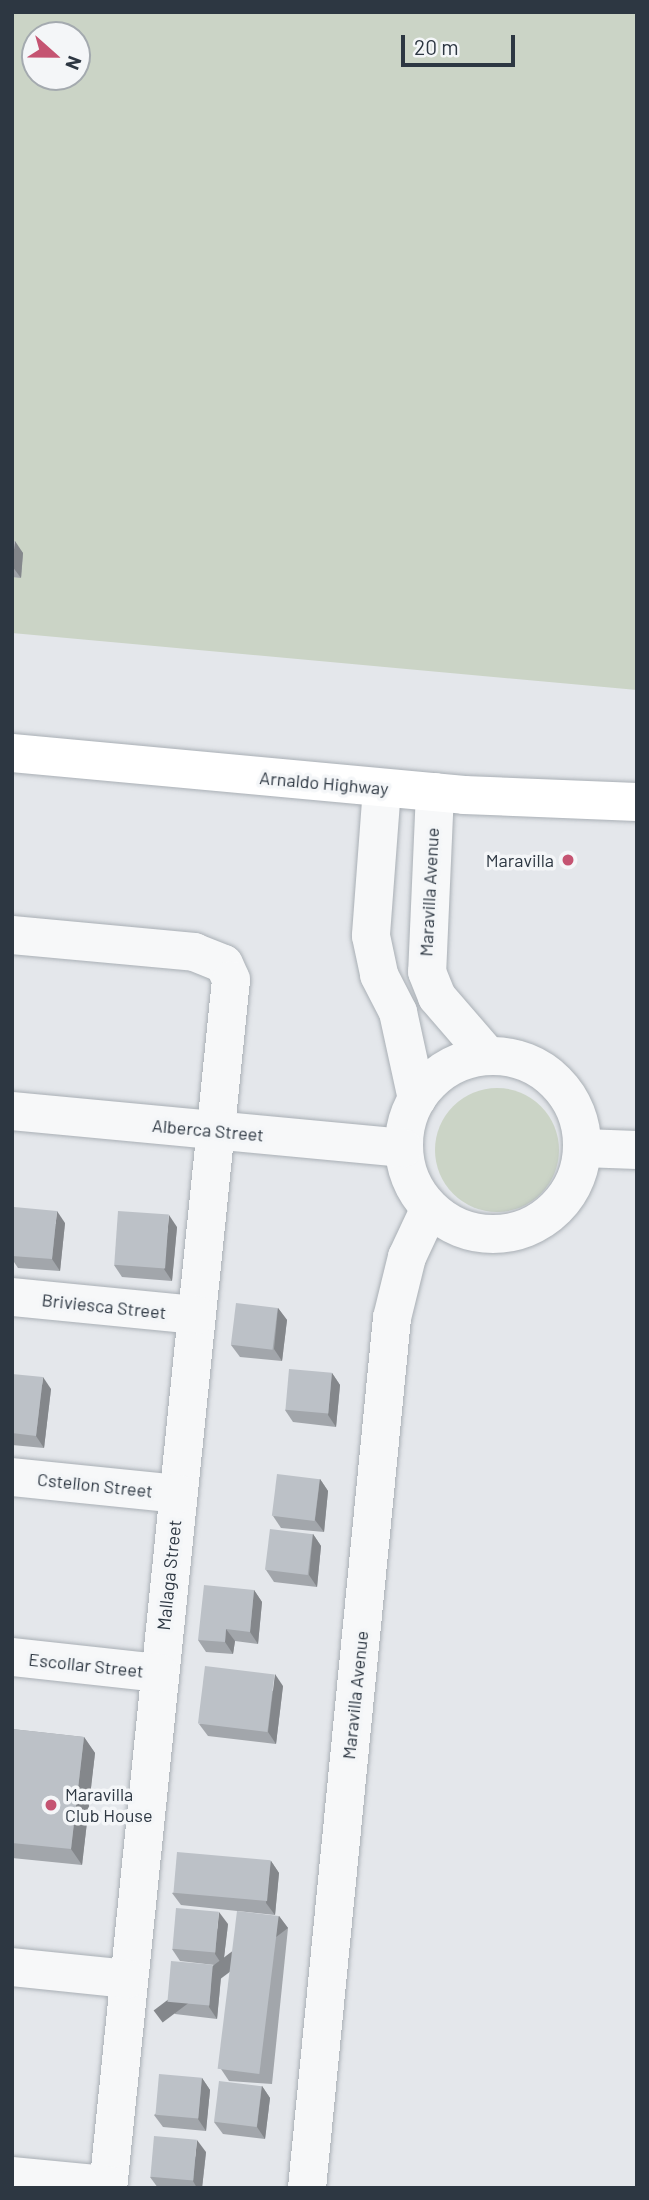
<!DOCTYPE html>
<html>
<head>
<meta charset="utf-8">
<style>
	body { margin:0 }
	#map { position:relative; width:649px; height:2200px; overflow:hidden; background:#e4e7eb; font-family:Barlow,sans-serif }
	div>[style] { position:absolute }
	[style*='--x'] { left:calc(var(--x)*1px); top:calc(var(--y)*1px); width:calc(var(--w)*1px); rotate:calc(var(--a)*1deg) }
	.green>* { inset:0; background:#cbd4c6 }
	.round { border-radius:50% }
	.roads { filter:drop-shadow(0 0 2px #a9afb5) drop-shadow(0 0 2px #a9afb5) }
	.minor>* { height:38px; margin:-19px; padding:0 19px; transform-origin:19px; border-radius:19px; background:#f7f8f9 }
	.minor>.ring { margin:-19px; padding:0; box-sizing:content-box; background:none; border:38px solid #f7f8f9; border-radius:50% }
	.major>* { height:38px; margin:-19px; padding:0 19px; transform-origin:19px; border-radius:19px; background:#fff }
	.wall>* { inset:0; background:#a2a6ab }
	.shaded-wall>* { inset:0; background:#84878b; transform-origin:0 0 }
	.building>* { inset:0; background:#bcc1c7; transform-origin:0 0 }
	.dots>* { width:19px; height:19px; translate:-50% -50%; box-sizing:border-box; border:4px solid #f4f6f8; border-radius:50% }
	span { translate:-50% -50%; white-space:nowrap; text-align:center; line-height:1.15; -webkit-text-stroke:7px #f4f6f8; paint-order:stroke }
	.street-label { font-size:18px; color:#2d3742 }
	.poi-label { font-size:18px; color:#2d3742 }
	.right { translate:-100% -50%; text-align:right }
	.left { translate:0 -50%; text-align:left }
	.frame { position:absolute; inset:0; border:14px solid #2d3742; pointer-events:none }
	.north { position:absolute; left:21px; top:21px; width:70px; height:70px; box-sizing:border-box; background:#f4f6f8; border:2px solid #a4aaaf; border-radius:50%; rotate:111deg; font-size:19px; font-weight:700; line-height:28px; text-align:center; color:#2d3742 }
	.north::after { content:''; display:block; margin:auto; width:24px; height:32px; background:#c55472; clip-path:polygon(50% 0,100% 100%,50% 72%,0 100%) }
	.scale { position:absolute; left:401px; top:35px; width:114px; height:32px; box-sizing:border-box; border:4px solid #2d3742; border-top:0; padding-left:9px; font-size:21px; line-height:24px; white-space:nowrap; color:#2d3742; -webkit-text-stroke:5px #f4f6f8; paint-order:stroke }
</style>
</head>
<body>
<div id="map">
	<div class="green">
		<i style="clip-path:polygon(evenodd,12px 12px,637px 12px,637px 690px,12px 633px,12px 12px,35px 35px,77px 35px,77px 77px,35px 77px,35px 35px)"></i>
		<i class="round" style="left:435px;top:1088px;width:124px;height:124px"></i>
	</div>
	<div class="roads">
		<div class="minor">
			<i style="--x:382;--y:788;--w:148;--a:94.3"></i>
			<i style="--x:371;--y:936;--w:40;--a:78"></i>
			<i style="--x:379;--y:975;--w:42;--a:62.8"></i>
			<i style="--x:398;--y:1012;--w:89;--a:77.7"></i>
			<i style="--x:435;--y:792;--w:180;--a:92.5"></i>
			<i style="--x:427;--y:972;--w:27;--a:68"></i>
			<i style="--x:437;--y:997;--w:77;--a:49.2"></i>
			<i style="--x:12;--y:935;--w:183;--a:5.3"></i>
			<i style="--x:194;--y:952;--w:32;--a:22"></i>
			<i style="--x:224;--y:964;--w:17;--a:66"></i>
			<i style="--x:231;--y:980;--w:1214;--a:95.81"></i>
			<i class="ring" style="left:404px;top:1056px;width:140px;height:140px"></i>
			<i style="--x:12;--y:1111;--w:393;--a:5.4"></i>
			<i style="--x:583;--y:1148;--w:54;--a:2.1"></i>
			<i style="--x:12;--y:1297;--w:185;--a:5.6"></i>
			<i style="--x:12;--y:1477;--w:167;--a:5.8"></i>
			<i style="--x:12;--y:1657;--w:148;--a:6.2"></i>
			<i style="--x:12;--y:1967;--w:117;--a:5.9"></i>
			<i style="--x:12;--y:2176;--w:96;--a:5.4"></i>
			<i style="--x:307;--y:2188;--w:874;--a:-84.42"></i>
			<i style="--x:392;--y:1318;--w:63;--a:-76.2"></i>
			<i style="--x:407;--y:1257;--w:52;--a:-64.9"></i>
		</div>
		<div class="major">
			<i style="--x:12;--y:753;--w:454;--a:5.3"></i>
			<i style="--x:464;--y:795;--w:173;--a:2.3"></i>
		</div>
	</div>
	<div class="wall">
		<i style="clip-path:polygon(12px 541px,23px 553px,21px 578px,12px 577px)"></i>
		<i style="clip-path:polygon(65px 1223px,60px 1271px,18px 1268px,12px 1259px,12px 1228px)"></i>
		<i style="clip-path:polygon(177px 1227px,172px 1281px,122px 1277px,114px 1265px)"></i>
		<i style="clip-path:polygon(278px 1308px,287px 1320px,282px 1361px,240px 1357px,231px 1345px)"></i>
		<i style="clip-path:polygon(332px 1373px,340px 1385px,336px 1427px,293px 1422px,285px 1410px)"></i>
		<i style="clip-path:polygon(12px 1374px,51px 1389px,44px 1448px,12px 1445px)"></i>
		<i style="clip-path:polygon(320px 1479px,328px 1491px,324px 1532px,281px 1528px,273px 1516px)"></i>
		<i style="clip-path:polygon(313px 1534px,321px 1546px,317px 1587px,274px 1582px,266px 1570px)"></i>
		<i style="clip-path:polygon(254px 1590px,262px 1602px,258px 1644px,235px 1641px,233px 1654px,206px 1652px,198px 1640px)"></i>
		<i style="clip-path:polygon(283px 1686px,276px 1744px,208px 1736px,199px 1724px)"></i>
		<i style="clip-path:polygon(12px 1729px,84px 1737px,95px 1753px,82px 1865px,12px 1858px)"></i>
		<i style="clip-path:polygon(271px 1861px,279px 1873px,275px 1915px,181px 1905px,172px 1893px)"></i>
		<i style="clip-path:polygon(279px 1916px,288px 1928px,272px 2084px,229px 2081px,221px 2069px)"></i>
		<i style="clip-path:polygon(228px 1924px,223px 1966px,180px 1961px,172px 1949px)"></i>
		<i style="clip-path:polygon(221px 1977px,217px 2019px,175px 2014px,166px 2002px)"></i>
		<i style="clip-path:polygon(202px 2078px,210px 2090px,206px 2131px,163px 2127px,154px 2115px)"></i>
		<i style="clip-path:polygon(262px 2086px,270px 2098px,265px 2139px,223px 2134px,214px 2122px)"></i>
		<i style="clip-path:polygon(206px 2152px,202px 2188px,158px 2188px,150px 2177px)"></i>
	</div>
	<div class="shaded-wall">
		<i style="clip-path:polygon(15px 541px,23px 553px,21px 578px,12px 566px)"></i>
		<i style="clip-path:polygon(57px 1211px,65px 1223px,60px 1271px,52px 1259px)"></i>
		<i style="clip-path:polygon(169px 1215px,177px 1227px,172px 1281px,164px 1269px)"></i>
		<i style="clip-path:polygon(278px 1308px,287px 1320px,282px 1361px,274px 1349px)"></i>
		<i style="clip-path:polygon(332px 1373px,340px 1385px,336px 1427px,328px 1415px)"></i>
		<i style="clip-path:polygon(43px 1377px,51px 1389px,44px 1448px,36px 1436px)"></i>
		<i style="clip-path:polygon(320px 1479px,328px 1491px,324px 1532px,315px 1520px)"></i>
		<i style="clip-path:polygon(313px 1534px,321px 1546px,317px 1587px,309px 1575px)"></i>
		<i style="clip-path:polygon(254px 1590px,262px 1602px,258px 1644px,250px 1632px)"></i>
		<i style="clip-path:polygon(226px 1629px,235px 1641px,233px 1654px,225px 1642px)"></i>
		<i style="clip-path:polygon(275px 1674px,283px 1686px,276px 1744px,268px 1732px)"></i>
		<i style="clip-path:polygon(84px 1737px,95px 1753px,82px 1865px,71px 1849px)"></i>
		<i style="clip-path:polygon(271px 1861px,279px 1873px,275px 1915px,266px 1903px)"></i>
		<i style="clip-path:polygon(219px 1912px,228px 1924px,223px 1966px,215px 1954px)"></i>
		<i style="left:279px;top:1916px;width:15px;height:157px;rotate:53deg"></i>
		<i style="clip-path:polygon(213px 1965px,221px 1977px,217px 2019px,209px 2007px)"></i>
		<i style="clip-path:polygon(202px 2078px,210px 2090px,206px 2131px,198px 2119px)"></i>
		<i style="clip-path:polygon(262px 2086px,270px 2098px,265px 2139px,257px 2127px)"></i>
		<i style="clip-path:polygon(197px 2140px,206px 2152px,202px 2188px,197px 2188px,193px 2181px)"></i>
	</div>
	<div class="building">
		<i style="clip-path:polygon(12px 541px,15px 541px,12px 566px)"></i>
		<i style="clip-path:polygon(14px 1207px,57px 1211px,52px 1259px,12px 1256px,12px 1228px)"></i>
		<i style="left:118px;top:1211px;width:51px;height:54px;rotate:4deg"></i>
		<i style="left:236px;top:1303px;width:42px;height:42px;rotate:7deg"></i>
		<i style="left:289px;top:1369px;width:43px;height:41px;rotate:5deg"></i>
		<i style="clip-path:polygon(12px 1374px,43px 1377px,36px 1436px,12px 1433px)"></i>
		<i style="left:277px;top:1474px;width:43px;height:42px;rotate:7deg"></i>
		<i style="left:270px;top:1529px;width:43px;height:41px;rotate:7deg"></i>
		<i style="clip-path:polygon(204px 1585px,254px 1590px,250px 1632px,226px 1629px,225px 1642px,198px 1640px)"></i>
		<i style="left:205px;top:1666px;width:70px;height:58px;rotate:7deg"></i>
		<i style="clip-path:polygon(12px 1729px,84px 1737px,71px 1849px,12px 1843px)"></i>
		<i style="left:177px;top:1852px;width:94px;height:41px;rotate:5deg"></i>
		<i style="left:176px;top:1908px;width:43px;height:41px;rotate:5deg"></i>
		<i style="left:237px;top:1911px;width:42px;height:159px;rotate:7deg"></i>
		<i style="left:171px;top:1961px;width:42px;height:41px;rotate:5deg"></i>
		<i style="left:159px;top:2074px;width:43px;height:41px;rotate:5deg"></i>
		<i style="left:219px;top:2081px;width:43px;height:41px;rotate:7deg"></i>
		<i style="left:154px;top:2136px;width:43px;height:41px;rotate:5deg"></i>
	</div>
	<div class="dots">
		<i style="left:568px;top:860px;background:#c55472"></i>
		<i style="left:51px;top:1805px;background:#c55472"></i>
	</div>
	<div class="street-label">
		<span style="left:324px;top:783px;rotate:5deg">Arnaldo Highway</span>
		<span style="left:429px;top:892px;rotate:-87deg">Maravilla Avenue</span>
		<span style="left:208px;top:1130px;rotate:5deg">Alberca Street</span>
		<span style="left:104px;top:1306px;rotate:6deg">Briviesca Street</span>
		<span style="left:95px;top:1485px;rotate:6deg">Cstellon Street</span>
		<span style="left:169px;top:1575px;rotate:-84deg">Mallaga Street</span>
		<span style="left:86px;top:1665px;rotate:6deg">Escollar Street</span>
		<span style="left:355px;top:1695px;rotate:-84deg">Maravilla Avenue</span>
	</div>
	<div class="poi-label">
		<span class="right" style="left:554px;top:860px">Maravilla</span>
		<span class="left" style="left:65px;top:1805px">Maravilla<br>Club House</span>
	</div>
	<div class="frame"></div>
	<div class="north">N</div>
	<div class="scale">20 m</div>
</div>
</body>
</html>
